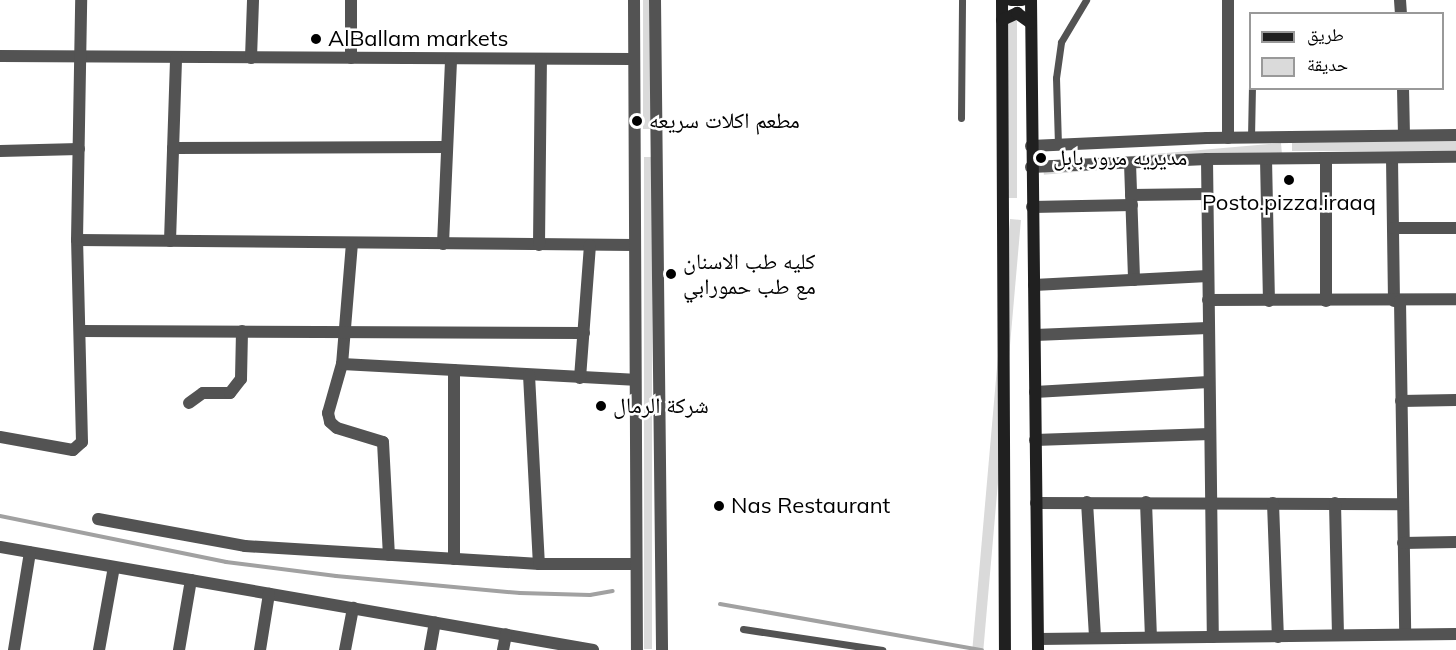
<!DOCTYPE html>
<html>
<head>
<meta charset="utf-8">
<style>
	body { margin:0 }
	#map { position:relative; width:1456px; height:650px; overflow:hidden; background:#fff; font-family:Mulish,"Noto Naskh Arabic",sans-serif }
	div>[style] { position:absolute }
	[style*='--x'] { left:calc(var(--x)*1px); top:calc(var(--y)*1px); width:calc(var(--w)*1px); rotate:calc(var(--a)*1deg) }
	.green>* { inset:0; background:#dadada; transform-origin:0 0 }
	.stream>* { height:4px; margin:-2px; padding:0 2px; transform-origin:2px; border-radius:2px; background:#a1a1a1 }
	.service>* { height:7px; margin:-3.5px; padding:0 3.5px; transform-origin:3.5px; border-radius:3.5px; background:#535353 }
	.minor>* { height:12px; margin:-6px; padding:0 6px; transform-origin:6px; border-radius:6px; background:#535353 }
	.tertiary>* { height:12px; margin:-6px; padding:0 6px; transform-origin:6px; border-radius:6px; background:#535353 }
	.secondary>* { height:12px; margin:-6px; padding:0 6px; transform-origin:6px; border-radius:6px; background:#202020 }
	.dots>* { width:16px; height:16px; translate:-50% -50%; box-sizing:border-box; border:3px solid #fff; border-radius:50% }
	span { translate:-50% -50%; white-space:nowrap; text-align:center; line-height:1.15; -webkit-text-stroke:5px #fff; paint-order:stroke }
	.poi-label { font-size:22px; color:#000 }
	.left { translate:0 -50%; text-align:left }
	.legend { position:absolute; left:1249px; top:12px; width:195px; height:78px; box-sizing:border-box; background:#fff; border:2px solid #999; margin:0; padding:8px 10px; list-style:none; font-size:18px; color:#000 }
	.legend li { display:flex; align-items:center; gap:12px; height:30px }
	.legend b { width:30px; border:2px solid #999 }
</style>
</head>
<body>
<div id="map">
	<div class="green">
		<i style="left:643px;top:0;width:9px;height:129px"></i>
		<i style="left:1008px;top:18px;width:9px;height:180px"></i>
		<i style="left:1456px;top:141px;width:10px;height:164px;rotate:90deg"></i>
		<i style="left:1281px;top:143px;width:11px;height:239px;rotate:85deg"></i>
		<i style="left:644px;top:157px;width:8px;height:492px"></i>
		<i style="left:1010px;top:219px;width:11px;height:431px;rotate:5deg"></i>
	</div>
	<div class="stream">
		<i style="--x:0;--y:516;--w:231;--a:11.5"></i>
		<i style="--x:226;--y:562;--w:111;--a:7.3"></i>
		<i style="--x:336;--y:576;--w:185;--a:5.3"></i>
		<i style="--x:520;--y:593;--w:70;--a:1.6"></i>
		<i style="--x:590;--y:595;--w:23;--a:-10"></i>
		<i style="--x:720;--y:604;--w:266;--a:10"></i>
	</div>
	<div class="service">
		<i style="--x:961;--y:118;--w:118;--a:-89.5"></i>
		<i style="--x:1251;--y:138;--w:50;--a:-88.9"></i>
		<i style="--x:1058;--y:145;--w:67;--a:-91.7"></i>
		<i style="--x:1056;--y:78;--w:36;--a:-82"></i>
		<i style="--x:1061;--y:42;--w:49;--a:-59.2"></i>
		<i style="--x:743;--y:629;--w:141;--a:8.6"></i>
	</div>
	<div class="minor">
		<i style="--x:1400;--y:0;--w:14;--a:86"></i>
		<i style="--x:0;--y:56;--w:634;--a:0.27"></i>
		<i style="--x:251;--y:58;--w:58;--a:-88"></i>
		<i style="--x:351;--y:58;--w:58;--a:-90"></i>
		<i style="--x:1403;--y:88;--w:47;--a:88.8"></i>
		<i style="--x:1228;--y:138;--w:138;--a:-90"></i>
		<i style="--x:1031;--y:146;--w:176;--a:-2.6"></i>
		<i style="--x:1207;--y:138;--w:249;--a:-0.7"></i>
		<i style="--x:173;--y:148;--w:274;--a:-0.2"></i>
		<i style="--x:0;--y:151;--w:79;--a:-1.5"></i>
		<i style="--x:1392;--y:158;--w:143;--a:89.2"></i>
		<i style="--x:1207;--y:159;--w:478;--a:89.3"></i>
		<i style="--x:1266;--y:159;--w:142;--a:88.8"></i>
		<i style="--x:1130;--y:163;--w:117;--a:88"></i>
		<i style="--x:1031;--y:167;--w:176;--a:-2.6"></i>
		<i style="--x:1207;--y:159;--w:249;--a:-0.5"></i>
		<i style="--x:1131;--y:195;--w:76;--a:-0.8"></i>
		<i style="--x:1032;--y:207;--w:100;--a:-1.1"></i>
		<i style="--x:1393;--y:228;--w:63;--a:0"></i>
		<i style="--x:77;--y:240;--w:557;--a:0.51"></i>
		<i style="--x:170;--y:241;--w:183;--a:-88.1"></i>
		<i style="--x:352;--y:243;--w:121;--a:94.7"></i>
		<i style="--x:342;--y:364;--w:51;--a:105.9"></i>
		<i style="--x:328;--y:413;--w:9;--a:77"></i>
		<i style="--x:330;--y:422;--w:9;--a:41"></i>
		<i style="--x:337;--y:428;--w:48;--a:16.9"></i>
		<i style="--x:383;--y:442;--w:113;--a:87"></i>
		<i style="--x:443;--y:244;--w:185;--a:-87.5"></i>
		<i style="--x:539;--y:245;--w:186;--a:-89.4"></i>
		<i style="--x:1034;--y:285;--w:174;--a:-3"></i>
		<i style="--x:1208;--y:300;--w:248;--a:-0.2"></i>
		<i style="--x:1326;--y:301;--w:143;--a:-90"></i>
		<i style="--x:1400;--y:301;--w:333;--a:89.1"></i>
		<i style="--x:80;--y:331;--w:504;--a:0.23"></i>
		<i style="--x:1035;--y:335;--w:173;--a:-2.3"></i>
		<i style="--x:342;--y:364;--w:292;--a:3.1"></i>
		<i style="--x:529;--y:375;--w:189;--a:87"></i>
		<i style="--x:580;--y:378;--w:133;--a:-85.7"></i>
		<i style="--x:1035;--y:392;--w:174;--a:-3.3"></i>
		<i style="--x:1401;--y:401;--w:55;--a:-1"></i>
		<i style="--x:189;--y:403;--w:17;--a:-36"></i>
		<i style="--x:203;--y:393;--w:27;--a:0"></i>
		<i style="--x:230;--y:393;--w:18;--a:-52"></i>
		<i style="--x:241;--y:379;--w:48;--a:-88.8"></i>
		<i style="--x:0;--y:437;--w:74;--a:10.1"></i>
		<i style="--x:73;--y:450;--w:12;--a:-42"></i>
		<i style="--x:82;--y:442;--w:202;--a:-91.4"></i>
		<i style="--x:77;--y:240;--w:240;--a:-89"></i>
		<i style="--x:1035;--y:440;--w:175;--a:-2"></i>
		<i style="--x:1087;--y:502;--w:136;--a:86.6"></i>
		<i style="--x:1146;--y:502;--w:135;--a:87.9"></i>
		<i style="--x:1036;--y:503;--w:367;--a:0.2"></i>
		<i style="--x:1273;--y:503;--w:134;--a:87.9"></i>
		<i style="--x:1335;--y:503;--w:132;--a:88.7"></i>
		<i style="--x:98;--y:519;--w:149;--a:10.4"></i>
		<i style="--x:245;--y:546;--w:295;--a:3.5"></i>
		<i style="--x:539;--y:564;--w:96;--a:0"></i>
		<i style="--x:1403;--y:543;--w:53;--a:-1.1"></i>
		<i style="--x:0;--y:547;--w:602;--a:9.85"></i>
		<i style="--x:454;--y:559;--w:189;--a:-90"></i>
		<i style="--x:1038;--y:639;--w:418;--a:-0.7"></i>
		<i style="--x:14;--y:650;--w:99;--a:-80.7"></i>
		<i style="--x:99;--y:650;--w:84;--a:-79.8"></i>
		<i style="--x:179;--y:650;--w:71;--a:-80.3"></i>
		<i style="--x:260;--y:650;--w:57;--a:-80.9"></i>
		<i style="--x:345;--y:650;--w:43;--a:-79.2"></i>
		<i style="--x:430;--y:650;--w:28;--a:-80"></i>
		<i style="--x:503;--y:650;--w:16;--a:-79"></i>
	</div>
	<div class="tertiary">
		<i style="--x:634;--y:0;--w:650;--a:89.74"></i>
		<i style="--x:655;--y:0;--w:650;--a:89.38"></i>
	</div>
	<div class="secondary">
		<i style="--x:1002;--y:0;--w:650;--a:89.74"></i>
		<i style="--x:1011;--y:0;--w:11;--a:0"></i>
		<i style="--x:1031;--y:0;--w:650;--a:89.38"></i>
		<i style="--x:1002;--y:20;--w:17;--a:-25"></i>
		<i style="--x:1017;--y:13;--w:17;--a:36"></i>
	</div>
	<div class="dots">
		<i style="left:316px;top:39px;background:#000"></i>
		<i style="left:637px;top:121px;background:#000"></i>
		<i style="left:1041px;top:158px;background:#000"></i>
		<i style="left:1289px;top:180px;background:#000"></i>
		<i style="left:671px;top:274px;background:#000"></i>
		<i style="left:601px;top:406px;background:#000"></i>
		<i style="left:719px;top:506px;background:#000"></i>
	</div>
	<div class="poi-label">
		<span class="left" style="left:328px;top:39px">AlBallam markets</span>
		<span class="left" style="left:649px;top:121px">مطعم اكلات سريعه</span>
		<span class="left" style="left:1053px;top:158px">مديريه مرور بابل</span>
		<span style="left:1289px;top:203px">Posto.pizza.iraaq</span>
		<span class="left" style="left:683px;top:274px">كليه طب الاسنان<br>مع طب حمورابي</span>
		<span class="left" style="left:613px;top:406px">شركة الرمال</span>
		<span class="left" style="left:731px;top:506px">Nas Restaurant</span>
	</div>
	<ul class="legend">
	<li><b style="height:8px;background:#202020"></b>طريق</li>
	<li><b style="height:16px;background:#dadada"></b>حديقة</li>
	</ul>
</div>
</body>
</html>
